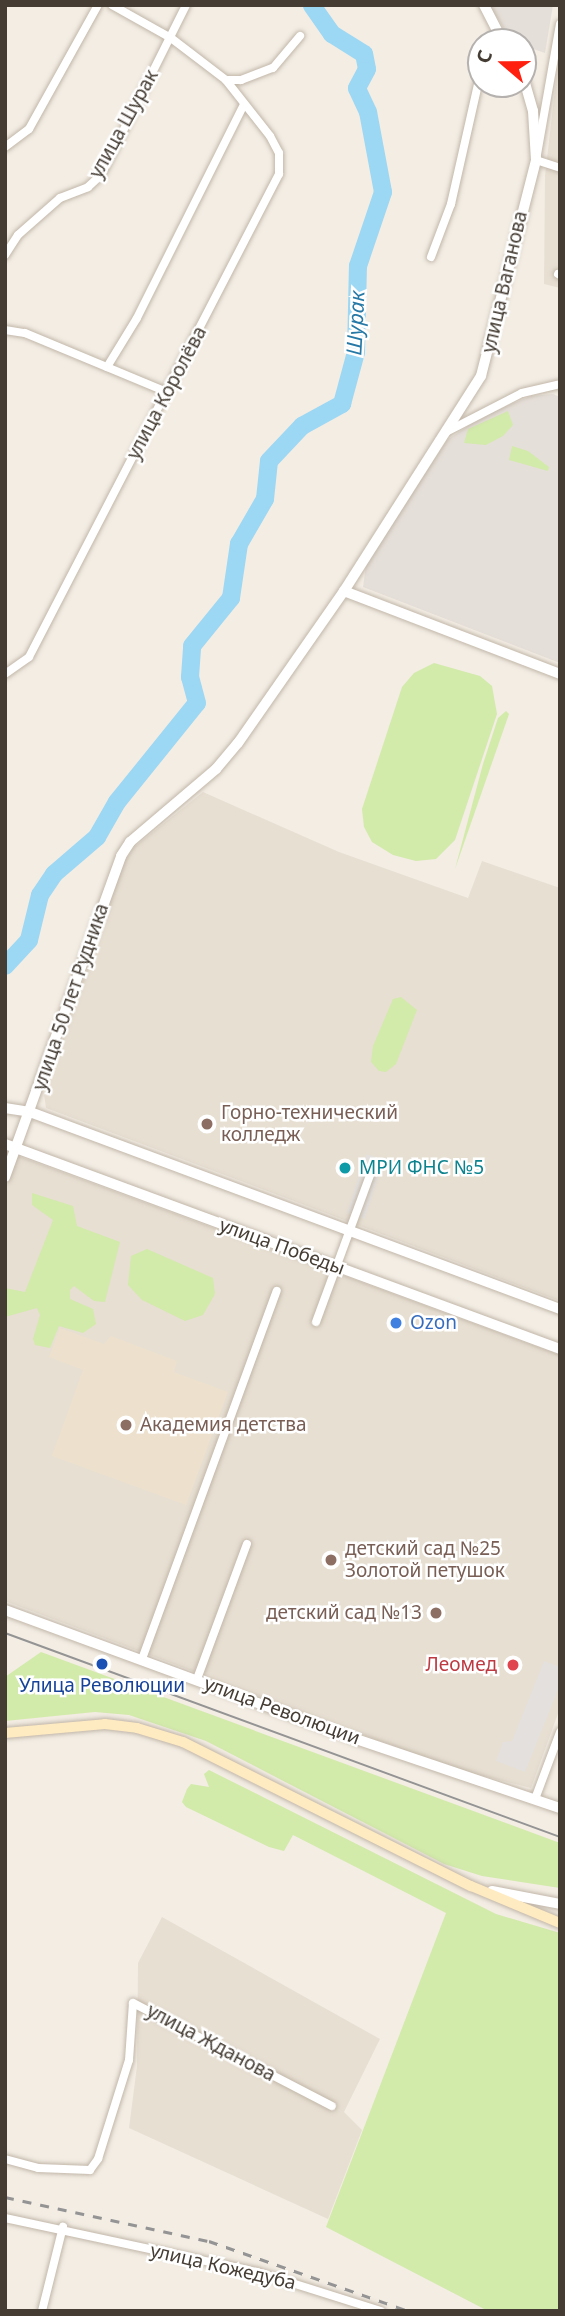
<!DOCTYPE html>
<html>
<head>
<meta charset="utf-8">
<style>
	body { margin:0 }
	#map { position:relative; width:565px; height:2316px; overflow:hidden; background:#f3ede4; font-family:"Noto Sans",sans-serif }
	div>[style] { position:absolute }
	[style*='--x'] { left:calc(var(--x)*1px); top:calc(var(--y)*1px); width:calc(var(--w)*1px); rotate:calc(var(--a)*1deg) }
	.residential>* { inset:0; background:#e7dfd2 }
	.industrial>* { inset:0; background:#e5dfd9 }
	.education>* { inset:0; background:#ede1cd }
	.green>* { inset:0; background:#d2eaaa }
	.parking>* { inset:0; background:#e3e0dd; transform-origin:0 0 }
	.river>* { height:18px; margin:-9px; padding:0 9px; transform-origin:9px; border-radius:9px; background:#9cd7f4 }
	.roads { filter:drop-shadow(0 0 2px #c2b7a9) drop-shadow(0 0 2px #c2b7a9) }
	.minor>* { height:8px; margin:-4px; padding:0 4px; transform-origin:4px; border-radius:4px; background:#fff }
	.tertiary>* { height:10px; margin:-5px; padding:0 5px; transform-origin:5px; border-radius:5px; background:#fff }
	.secondary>* { height:10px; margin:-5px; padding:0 5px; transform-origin:5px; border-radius:5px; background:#ffebc2 }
	.tram>* { height:2px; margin:-1px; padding:0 1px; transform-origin:1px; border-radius:1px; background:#949494 }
	.rail>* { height:2.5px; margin-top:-1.25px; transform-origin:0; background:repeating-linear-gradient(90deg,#949494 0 9px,transparent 0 18px) }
	.dots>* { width:19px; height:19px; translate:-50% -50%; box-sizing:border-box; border:4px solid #fff; border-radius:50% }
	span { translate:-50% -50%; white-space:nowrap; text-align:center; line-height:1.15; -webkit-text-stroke:5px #fff; paint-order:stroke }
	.street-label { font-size:19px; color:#453d34 }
	.education-label { font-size:19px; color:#785e54 }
	.left { translate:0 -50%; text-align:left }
	.right { translate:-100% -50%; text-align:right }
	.culture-label { font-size:19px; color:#0d838f }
	.shop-label { font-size:19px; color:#366cbe }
	.health-label { font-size:19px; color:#be3a42 }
	.transit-label { font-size:19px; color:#164399 }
	.water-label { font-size:21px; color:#2679a6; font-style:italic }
	.frame { position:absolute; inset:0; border:7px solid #453d34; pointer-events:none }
	.north { position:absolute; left:467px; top:28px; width:70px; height:70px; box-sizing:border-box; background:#fff; border:2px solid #b5b1ae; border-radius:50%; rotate:290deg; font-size:19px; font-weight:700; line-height:28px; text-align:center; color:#453d34 }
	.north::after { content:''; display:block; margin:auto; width:24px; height:32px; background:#ff200f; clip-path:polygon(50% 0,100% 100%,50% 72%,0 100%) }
</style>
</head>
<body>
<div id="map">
	<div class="residential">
		<i style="clip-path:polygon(560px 46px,560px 288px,544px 284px,545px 176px)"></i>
		<i style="clip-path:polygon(203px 792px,339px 852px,468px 898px,482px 861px,560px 888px,560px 1301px,46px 1108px,44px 1094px,124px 862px,133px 848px)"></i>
		<i style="clip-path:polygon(18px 1156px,560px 1355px,560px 1708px,531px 1788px,455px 1769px,5px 1601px,5px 1190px)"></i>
		<i style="clip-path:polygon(162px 1917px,380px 2039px,344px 2112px,362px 2130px,328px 2219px,129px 2128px,137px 2066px,138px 1963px)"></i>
	</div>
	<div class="industrial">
		<i style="clip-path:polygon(489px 5px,553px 5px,545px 53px,513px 42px)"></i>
		<i style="clip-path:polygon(553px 394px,560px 397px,560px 663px,363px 587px,366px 565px,447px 440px,483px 416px,531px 396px)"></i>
	</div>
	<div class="education">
		<i style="clip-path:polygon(60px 1328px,104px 1344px,111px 1336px,177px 1361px,174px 1372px,228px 1392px,186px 1505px,52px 1456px,83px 1370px,49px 1357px)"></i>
	</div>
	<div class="green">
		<i style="clip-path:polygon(508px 411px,513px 425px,503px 436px,486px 445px,464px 443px,468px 429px)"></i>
		<i style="clip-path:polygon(512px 446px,528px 451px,549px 467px,548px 471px,509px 460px)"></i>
		<i style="clip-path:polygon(434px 663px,480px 676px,492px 686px,497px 714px,455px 840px,436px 859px,416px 861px,393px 855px,372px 842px,364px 827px,362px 809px,402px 687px,414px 673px)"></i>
		<i style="clip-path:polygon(506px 711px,509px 714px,455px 869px,483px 764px,498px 718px)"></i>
		<i style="clip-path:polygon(401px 997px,417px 1010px,396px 1064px,386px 1072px,379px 1071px,371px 1062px,373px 1046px,393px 999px)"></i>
		<i style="clip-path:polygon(32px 1193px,73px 1206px,77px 1226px,120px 1242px,105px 1302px,94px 1301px,74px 1286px,70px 1290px,70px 1299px,93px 1309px,96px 1324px,83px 1333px,59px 1326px,50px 1348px,35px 1345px,33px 1339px,40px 1315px,37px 1308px,5px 1317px,5px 1288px,25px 1292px,53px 1220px,32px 1205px)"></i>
		<i style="clip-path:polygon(147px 1249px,213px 1278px,215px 1294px,203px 1315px,185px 1321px,142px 1300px,128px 1285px,131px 1256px)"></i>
		<i style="clip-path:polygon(41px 1652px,560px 1843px,560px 1888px,482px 1876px,444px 1864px,206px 1741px,129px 1715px,95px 1712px,5px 1721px,5px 1677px)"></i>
		<i style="clip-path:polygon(209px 1770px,496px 1914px,560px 1933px,560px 2311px,488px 2311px,326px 2227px,446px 1913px,293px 1835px,284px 1851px,269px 1847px,186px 1807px,182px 1802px,187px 1789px,191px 1784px,209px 1787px,204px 1774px)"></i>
	</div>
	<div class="parking">
		<i style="left:366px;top:1154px;width:19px;height:62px;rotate:18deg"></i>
		<i style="clip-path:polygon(544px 1661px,560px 1667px,560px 1685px,525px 1772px,496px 1761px,503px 1742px,512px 1741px)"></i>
	</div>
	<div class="river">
		<i style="--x:5;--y:966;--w:35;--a:-47"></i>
		<i style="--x:29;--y:940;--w:46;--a:-76.3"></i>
		<i style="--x:40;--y:895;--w:25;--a:-56"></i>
		<i style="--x:54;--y:874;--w:57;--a:-40.7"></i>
		<i style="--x:97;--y:837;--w:40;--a:-60.3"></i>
		<i style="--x:117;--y:802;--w:127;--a:-51.1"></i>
		<i style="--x:197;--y:703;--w:27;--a:-105"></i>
		<i style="--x:190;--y:677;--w:31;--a:-86"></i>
		<i style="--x:192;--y:646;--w:62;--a:-50.9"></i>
		<i style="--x:231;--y:598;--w:55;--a:-81.6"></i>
		<i style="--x:239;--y:544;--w:52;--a:-60"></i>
		<i style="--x:265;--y:499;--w:38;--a:-84"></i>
		<i style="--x:269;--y:461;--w:48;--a:-46.7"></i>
		<i style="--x:302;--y:426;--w:46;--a:-28.8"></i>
		<i style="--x:342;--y:404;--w:54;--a:-74.9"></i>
		<i style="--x:356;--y:352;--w:86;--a:-88.7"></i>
		<i style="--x:358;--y:266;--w:78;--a:-71.3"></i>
		<i style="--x:383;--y:192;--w:81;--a:-100.6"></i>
		<i style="--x:368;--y:112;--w:26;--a:-115"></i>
		<i style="--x:357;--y:88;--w:21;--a:-62"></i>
		<i style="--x:367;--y:69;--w:15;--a:-101"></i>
		<i style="--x:364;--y:54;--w:38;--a:-148"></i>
		<i style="--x:332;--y:34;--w:35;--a:-125"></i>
	</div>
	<div class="roads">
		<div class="minor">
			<i style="--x:112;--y:5;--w:68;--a:29.2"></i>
			<i style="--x:171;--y:38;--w:69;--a:37.4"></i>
			<i style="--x:560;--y:24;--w:138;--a:100"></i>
			<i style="--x:536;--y:160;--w:25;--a:18"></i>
			<i style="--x:491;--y:42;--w:11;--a:-63"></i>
			<i style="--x:5;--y:147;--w:30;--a:-37"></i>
			<i style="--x:29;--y:129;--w:142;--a:-60.9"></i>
			<i style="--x:5;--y:255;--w:24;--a:-57"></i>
			<i style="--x:18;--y:235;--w:56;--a:-41.4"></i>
			<i style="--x:60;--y:198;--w:30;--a:-21"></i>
			<i style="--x:88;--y:187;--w:18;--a:-43"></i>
			<i style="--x:101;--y:175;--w:190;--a:-63.4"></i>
			<i style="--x:431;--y:257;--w:57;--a:-69.3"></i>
			<i style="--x:451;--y:204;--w:136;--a:-77.3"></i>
			<i style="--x:558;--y:274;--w:2;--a:27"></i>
			<i style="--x:5;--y:330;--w:20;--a:9"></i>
			<i style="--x:25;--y:333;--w:154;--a:22.6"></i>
			<i style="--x:107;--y:367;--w:57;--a:-58.5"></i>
			<i style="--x:137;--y:318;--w:239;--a:-63.4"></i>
			<i style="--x:448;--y:431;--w:83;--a:-27.2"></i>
			<i style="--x:522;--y:393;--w:39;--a:-13"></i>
			<i style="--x:5;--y:674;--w:29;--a:-35"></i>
			<i style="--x:29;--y:657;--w:544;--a:-62.63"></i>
			<i style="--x:279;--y:174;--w:21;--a:-90"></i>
			<i style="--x:279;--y:153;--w:19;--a:-118"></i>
			<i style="--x:270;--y:136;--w:71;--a:-128.2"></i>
			<i style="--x:226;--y:80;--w:15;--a:0"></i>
			<i style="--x:241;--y:80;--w:34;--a:-21"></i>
			<i style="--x:273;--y:68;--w:42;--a:-49.8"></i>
			<i style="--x:316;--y:1322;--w:157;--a:-69.8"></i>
			<i style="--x:142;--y:1659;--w:392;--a:-69.9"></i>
			<i style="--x:197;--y:1679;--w:144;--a:-69.7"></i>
			<i style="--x:535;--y:1799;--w:72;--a:-69.5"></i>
			<i style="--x:5;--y:2159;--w:34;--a:15"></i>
			<i style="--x:38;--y:2168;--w:52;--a:2.2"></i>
			<i style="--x:90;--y:2170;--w:14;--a:-54"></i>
			<i style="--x:98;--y:2159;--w:104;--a:-72.6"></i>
			<i style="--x:129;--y:2060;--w:57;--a:-86"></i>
			<i style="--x:133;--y:2003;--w:224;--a:27.4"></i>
			<i style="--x:5;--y:2218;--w:258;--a:12.1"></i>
			<i style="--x:257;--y:2272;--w:130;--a:17.5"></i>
			<i style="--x:42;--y:2311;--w:87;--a:-76"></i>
		</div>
		<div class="tertiary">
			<i style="--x:484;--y:5;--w:42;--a:62.8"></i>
			<i style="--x:344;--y:591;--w:231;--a:21"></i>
			<i style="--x:5;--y:1108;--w:25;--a:9"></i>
			<i style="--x:30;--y:1112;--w:565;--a:20.39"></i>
			<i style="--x:5;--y:1144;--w:592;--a:20.27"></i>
			<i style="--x:5;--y:1177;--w:341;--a:-70.1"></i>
			<i style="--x:121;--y:856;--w:17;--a:-57"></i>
			<i style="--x:130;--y:842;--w:113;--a:-40.3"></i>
			<i style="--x:216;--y:769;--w:34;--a:-50"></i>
			<i style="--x:238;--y:743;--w:185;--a:-55.1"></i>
			<i style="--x:344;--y:591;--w:255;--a:-57.5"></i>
			<i style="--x:481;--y:376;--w:223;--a:-75.7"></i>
			<i style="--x:536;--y:160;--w:49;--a:-93.5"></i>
			<i style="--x:533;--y:111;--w:36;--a:-106"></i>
			<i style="--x:5;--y:1610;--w:374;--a:20.2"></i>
			<i style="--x:356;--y:1739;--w:215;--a:18.7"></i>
			<i style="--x:492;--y:1891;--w:69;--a:10.8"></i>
		</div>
		<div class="secondary">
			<i style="--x:5;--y:1733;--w:100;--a:-5.1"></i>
			<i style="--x:105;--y:1724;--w:32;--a:7"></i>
			<i style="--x:137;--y:1728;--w:48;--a:16.9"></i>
			<i style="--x:183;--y:1742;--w:322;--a:26.6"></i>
			<i style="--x:471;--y:1886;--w:96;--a:22.6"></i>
		</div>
	</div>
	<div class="tram">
		<i style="--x:5;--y:1633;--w:591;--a:20.18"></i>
	</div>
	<div class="rail">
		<i style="--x:5;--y:2197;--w:209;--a:12.2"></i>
		<i style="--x:209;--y:2241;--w:212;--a:19.3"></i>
	</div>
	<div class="dots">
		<i style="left:207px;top:1124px;background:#8d6e63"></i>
		<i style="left:345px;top:1168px;background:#0f9aa8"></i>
		<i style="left:396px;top:1323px;background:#3f7fe0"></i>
		<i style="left:126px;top:1425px;background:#8d6e63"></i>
		<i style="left:331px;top:1560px;background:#8d6e63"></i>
		<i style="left:436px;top:1613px;background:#8d6e63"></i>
		<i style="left:102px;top:1664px;background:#1a4fb4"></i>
		<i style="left:513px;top:1665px;background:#e0444e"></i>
	</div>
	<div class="street-label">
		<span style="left:124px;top:124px;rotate:-61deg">улица Шурак</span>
		<span style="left:505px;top:282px;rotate:-77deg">улица Ваганова</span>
		<span style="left:167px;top:393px;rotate:-62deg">улица Королёва</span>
		<span style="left:71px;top:997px;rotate:-71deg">улица 50 лет Рудника</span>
		<span style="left:282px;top:1247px;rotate:20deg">улица Победы</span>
		<span style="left:282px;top:1711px;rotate:20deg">улица Революции</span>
		<span style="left:211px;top:2043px;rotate:28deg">улица Жданова</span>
		<span style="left:223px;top:2267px;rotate:13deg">улица Кожедуба</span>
	</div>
	<div class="education-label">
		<span class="left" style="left:221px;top:1124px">Горно-технический<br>колледж</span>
		<span class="left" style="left:140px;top:1425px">Академия детства</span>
		<span class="left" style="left:345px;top:1560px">детский сад №25<br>Золотой петушок</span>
		<span class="right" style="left:422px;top:1613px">детский сад №13</span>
	</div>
	<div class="culture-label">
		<span class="left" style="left:359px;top:1168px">МРИ ФНС №5</span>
	</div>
	<div class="shop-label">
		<span class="left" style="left:410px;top:1323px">Ozon</span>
	</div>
	<div class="health-label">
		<span class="right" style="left:497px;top:1665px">Леомед</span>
	</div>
	<div class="transit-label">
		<span style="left:102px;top:1686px">Улица Революции</span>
	</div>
	<div class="water-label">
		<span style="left:355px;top:323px;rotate:-87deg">Шурак</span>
	</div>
	<div class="frame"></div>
	<div class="north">С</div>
</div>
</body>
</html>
